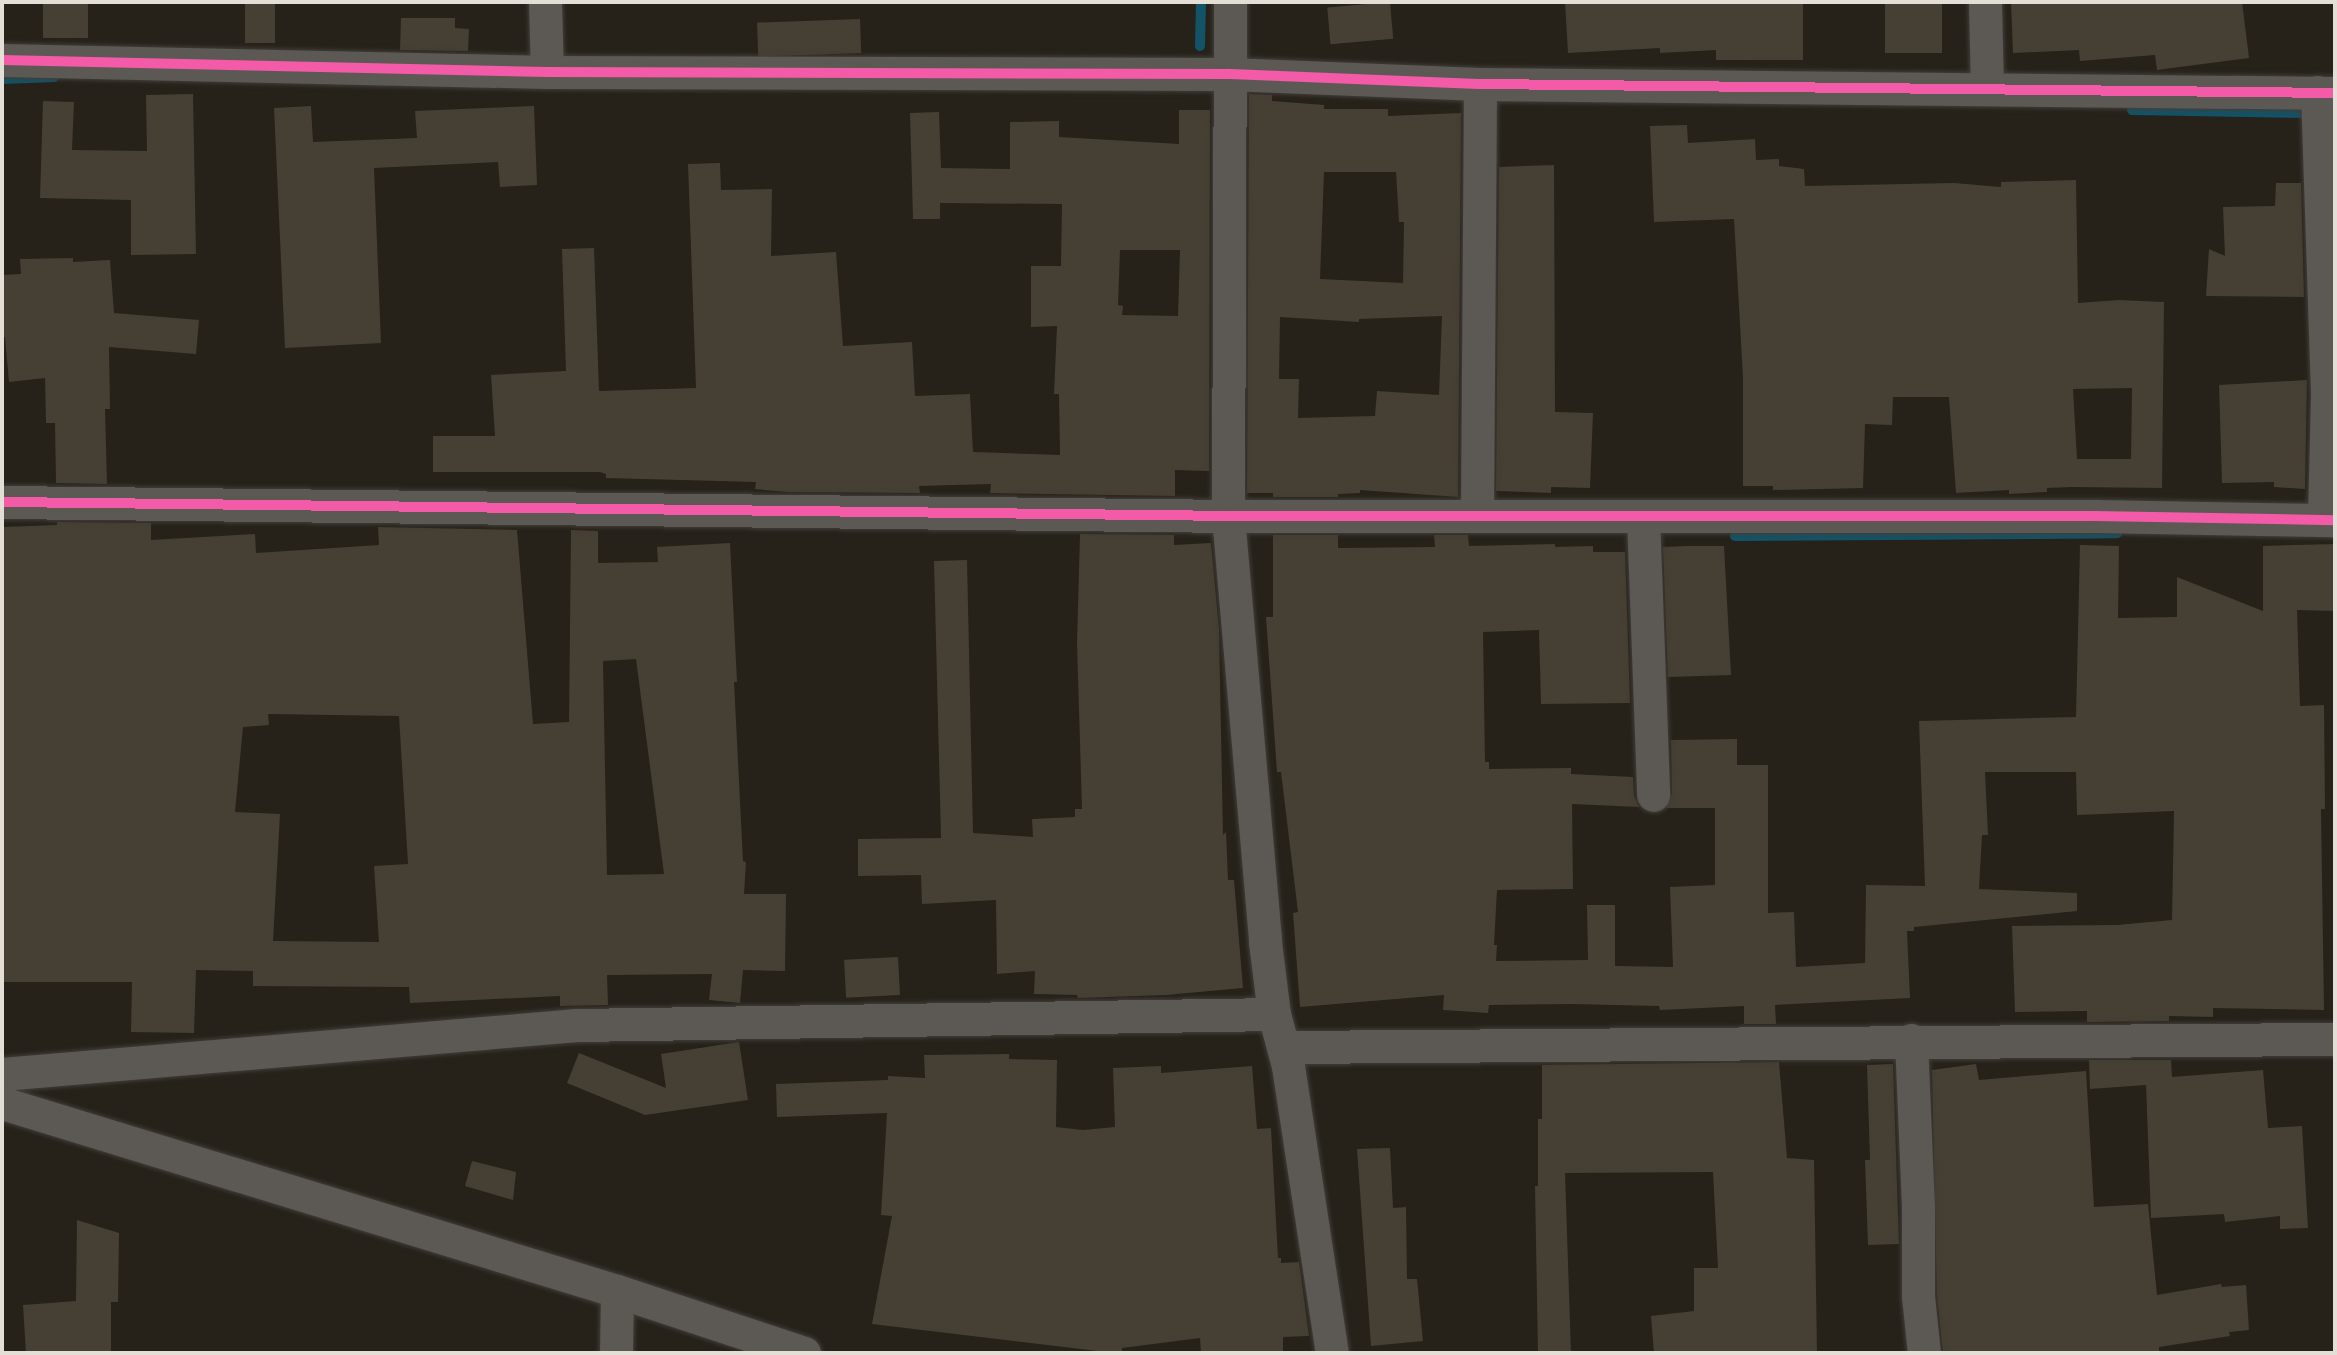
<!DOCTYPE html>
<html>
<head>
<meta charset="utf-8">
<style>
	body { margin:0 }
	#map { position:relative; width:2337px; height:1355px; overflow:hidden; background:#26221a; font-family:"DejaVu Sans",sans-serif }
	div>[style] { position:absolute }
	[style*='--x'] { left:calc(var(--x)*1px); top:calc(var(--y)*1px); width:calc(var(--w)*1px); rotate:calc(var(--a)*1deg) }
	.stream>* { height:10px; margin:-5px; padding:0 5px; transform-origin:5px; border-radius:5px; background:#135368 }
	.building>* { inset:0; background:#463f33; transform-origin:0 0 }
	.roads { filter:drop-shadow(0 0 2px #413d38) drop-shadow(0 0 2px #413d38) }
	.minor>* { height:33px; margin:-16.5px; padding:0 16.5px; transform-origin:16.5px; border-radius:16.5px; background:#5c5853 }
	.cycleway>* { height:10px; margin:-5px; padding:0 5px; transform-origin:5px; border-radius:5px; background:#f35aa7 }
	span { translate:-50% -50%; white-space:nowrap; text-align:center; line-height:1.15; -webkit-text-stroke:5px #2a2316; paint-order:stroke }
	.frame { position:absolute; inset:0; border:4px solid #e3ded6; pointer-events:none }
</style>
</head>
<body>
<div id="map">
	<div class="stream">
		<i style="--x:1200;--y:46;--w:44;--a:-88.7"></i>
		<i style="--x:2;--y:79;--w:52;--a:-2.2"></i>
		<i style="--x:2132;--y:110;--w:174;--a:1"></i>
		<i style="--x:1735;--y:536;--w:382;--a:-0.4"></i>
	</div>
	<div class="building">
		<i style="left:43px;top:2px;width:45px;height:36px"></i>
		<i style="left:245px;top:2px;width:30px;height:41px"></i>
		<i style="left:1390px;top:2px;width:37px;height:63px;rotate:85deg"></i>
		<i style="clip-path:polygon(1565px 2px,1803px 2px,1803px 60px,1716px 60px,1716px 50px,1660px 53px,1660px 48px,1568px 53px)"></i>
		<i style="left:1885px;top:2px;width:57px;height:51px"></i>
		<i style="clip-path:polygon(2011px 2px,2242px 2px,2249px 58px,2157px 70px,2155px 55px,2080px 61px,2079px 50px,2013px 53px)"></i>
		<i style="clip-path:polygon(401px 18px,455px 18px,455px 28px,469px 29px,468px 51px,400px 50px)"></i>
		<i style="left:860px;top:19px;width:34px;height:103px;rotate:88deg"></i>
		<i style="clip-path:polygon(193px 94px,196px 254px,131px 255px,131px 200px,40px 198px,43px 101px,74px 102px,72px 150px,147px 151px,146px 95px)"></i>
		<i style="clip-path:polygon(evenodd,1249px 94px,1272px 95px,1272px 101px,1324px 105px,1324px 109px,1388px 109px,1388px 116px,1461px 113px,1458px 497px,1360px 490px,1360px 493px,1338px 494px,1338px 497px,1273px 497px,1273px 493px,1247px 493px,1249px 94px,1324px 172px,1396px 172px,1399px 222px,1404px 222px,1403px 283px,1320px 279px,1324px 172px,1249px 94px,1442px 316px,1439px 395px,1377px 391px,1375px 416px,1298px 418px,1299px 379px,1279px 379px,1280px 317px,1359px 322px,1359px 319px,1442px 316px)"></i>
		<i style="clip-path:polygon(311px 106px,313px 142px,417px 138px,415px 111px,534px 106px,537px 185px,500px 187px,498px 162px,374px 168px,381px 343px,285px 348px,274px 108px)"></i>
		<i style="clip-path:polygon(evenodd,1179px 110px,1210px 110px,1209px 471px,1175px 470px,1175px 496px,990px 493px,991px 484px,919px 486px,920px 493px,788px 492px,755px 489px,756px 482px,606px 478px,606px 474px,600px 472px,433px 472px,433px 436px,495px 436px,491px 375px,566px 371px,562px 249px,594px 248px,599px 391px,696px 388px,688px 164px,720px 163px,721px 190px,772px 189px,771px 256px,836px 252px,843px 346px,912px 342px,915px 396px,970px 394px,973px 452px,1060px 455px,1059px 394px,1054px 394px,1057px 326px,1031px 327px,1031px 266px,1061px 266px,1062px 204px,940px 203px,940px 219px,913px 219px,910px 113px,939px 112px,941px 168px,1010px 169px,1010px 122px,1059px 121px,1059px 137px,1179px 144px,1179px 110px,1120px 250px,1180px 250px,1178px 316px,1122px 315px,1123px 306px,1118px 305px,1120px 250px)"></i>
		<i style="clip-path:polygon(evenodd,1687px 125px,1688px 143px,1755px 139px,1756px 160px,1779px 159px,1779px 166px,1804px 169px,1805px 186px,1954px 183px,2001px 187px,2001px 182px,2076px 180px,2078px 303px,2119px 300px,2164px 302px,2162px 488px,2071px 487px,2047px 488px,2047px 492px,2009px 494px,2009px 490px,1956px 493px,1949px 397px,1893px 397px,1892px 425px,1865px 424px,1863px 488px,1773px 490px,1773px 486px,1743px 486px,1743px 377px,1734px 219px,1654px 222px,1650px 126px,1687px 125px,2132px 388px,2131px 459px,2077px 459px,2073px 389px,2132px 388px)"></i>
		<i style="clip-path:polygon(1554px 165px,1555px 412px,1593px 413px,1590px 488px,1551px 487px,1551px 493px,1496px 491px,1499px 167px)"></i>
		<i style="clip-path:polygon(2276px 183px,2301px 183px,2304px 297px,2206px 296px,2209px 249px,2225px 256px,2223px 207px,2275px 206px)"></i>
		<i style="clip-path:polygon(73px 258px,73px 262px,110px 260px,114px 313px,199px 320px,196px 354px,109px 347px,110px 409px,105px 409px,107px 484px,56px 483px,55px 423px,46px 423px,45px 378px,9px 382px,5px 337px,2px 337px,2px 275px,21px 274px,20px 259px)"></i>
		<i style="clip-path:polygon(2307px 380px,2305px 489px,2274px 487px,2274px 482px,2222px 483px,2219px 385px)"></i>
		<i style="clip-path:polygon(evenodd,57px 522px,151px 523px,151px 540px,255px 534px,256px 553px,379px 545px,378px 527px,517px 530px,533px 724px,569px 722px,571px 530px,598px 531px,598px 563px,658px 562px,657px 547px,730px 543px,737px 682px,734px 682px,743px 861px,746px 862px,744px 894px,786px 894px,785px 971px,743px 970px,740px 1003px,709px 1000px,712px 974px,607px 975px,608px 1005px,560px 1006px,560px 996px,410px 1003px,409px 987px,253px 986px,253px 971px,196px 970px,194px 1033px,131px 1032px,132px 982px,2px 982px,2px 527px,57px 525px,57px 522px,636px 659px,664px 874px,607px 875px,603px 661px,636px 659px,57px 522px,268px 714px,399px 716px,408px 864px,374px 866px,379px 942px,273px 941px,280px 814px,235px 812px,243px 727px,269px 725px,268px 714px)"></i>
		<i style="clip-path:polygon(1080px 534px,1174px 535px,1174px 545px,1211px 543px,1219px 630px,1223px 835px,1226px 832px,1228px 880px,1234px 880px,1243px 988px,1166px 995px,1078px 998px,1077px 995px,1034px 994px,1035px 971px,997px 974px,996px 900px,922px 904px,921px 875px,858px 876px,858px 839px,941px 838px,934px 561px,967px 560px,973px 833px,1033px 837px,1032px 819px,1075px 817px,1075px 809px,1082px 809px,1077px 643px)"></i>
		<i style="clip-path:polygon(1273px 535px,1338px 535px,1338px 548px,1435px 547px,1434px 535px,1468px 535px,1469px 546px,1555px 544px,1555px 547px,1593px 546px,1593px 552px,1625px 552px,1630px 703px,1541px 704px,1539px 630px,1483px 632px,1485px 762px,1489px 762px,1489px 769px,1571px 768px,1571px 774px,1633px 777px,1634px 796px,1639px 807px,1572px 804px,1573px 889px,1497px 890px,1494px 945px,1497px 945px,1496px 961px,1588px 960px,1587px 905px,1615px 905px,1615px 966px,1673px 967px,1670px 887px,1715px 885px,1715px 808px,1666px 808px,1672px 794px,1671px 740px,1737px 739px,1737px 765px,1768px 765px,1768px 913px,1794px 912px,1796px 967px,1865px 963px,1866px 885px,1925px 886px,1919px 721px,2076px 717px,2080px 545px,2119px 546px,2118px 618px,2177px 617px,2177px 577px,2263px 611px,2263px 546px,2335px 544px,2335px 611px,2297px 610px,2300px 706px,2324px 705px,2325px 809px,2321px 809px,2324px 1010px,2213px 1008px,2213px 1017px,2169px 1016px,2169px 1021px,2087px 1022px,2087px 1011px,2015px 1012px,2012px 926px,2117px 925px,2172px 920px,2174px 811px,2077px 815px,2076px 772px,1985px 772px,1988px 835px,1982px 835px,1979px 889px,2077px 893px,2077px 911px,1914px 927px,1914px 931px,1907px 931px,1910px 998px,1775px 1005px,1776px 1024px,1744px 1024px,1744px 1006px,1660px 1010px,1659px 1006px,1572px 1004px,1489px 1005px,1488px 1013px,1443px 1010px,1444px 995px,1300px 1007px,1293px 913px,1298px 912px,1281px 772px,1277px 772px,1266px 617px,1273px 617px)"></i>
		<i style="clip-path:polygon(1687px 546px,1724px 546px,1731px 675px,1668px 677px,1663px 547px)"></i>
		<i style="left:898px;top:957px;width:38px;height:54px;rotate:87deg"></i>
		<i style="clip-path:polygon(739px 1042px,748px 1100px,645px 1115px,567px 1083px,579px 1053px,666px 1088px,661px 1054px)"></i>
		<i style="clip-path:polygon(1009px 1054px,1009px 1059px,1057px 1060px,1056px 1127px,1083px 1130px,1115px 1127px,1113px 1068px,1161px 1066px,1161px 1073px,1252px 1066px,1257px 1129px,1271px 1128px,1278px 1258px,1281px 1258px,1281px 1263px,1299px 1262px,1309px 1336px,1283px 1337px,1283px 1353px,1201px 1353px,1200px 1338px,1122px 1348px,1122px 1353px,1114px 1353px,872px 1324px,892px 1216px,881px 1215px,887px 1113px,777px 1117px,776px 1084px,888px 1080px,888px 1076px,925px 1078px,924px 1055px)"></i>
		<i style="clip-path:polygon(2089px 1060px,2171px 1060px,2172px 1077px,2263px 1070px,2268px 1128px,2302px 1126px,2308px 1228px,2280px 1229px,2280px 1216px,2225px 1222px,2224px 1214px,2151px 1218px,2146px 1085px,2090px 1089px)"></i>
		<i style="clip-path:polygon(1779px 1062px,1787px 1158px,1814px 1160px,1817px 1353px,1654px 1353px,1651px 1316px,1694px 1311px,1694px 1268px,1718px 1268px,1713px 1172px,1565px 1173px,1571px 1353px,1538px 1353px,1535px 1186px,1538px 1186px,1538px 1119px,1542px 1119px,1542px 1065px)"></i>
		<i style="clip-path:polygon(1893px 1064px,1899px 1244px,1868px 1245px,1865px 1160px,1870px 1160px,1867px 1065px)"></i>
		<i style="clip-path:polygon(1976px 1064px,1979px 1080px,2086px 1071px,2094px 1207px,2148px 1204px,2157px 1295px,2221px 1284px,2222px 1287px,2246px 1285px,2249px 1330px,2229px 1332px,2230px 1336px,2159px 1347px,2159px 1353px,1943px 1353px,1937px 1295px,1932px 1070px)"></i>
		<i style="clip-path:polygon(1390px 1148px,1393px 1208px,1406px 1207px,1407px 1279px,1417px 1279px,1423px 1341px,1371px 1346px,1357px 1149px)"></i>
		<i style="clip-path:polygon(472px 1161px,516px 1172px,513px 1200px,465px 1186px)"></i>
		<i style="clip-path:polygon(77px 1220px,119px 1233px,118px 1302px,111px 1302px,111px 1353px,26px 1353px,23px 1305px,76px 1301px)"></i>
	</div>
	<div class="roads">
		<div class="minor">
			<i style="--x:545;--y:2;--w:70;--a:88.4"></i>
			<i style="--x:1230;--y:2;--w:514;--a:90.22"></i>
			<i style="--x:1228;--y:516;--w:428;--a:85"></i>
			<i style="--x:1265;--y:942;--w:73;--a:82.9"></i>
			<i style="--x:1274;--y:1014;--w:54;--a:74.9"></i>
			<i style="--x:1288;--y:1066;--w:290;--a:81.3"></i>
			<i style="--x:1985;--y:2;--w:86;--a:88.7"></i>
			<i style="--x:2;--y:60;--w:545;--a:1.26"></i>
			<i style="--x:547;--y:72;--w:682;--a:0.17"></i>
			<i style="--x:1229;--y:74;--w:251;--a:2.3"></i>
			<i style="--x:1480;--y:84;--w:855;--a:0.6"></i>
			<i style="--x:2317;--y:92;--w:304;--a:88.1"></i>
			<i style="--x:2327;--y:396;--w:123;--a:91.4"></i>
			<i style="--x:2;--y:502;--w:1226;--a:0.65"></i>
			<i style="--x:1228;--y:516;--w:867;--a:0"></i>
			<i style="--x:2095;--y:516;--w:240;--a:1"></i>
			<i style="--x:1477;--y:516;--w:432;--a:-89.6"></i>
			<i style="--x:1643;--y:516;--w:279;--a:87.9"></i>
			<i style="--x:1911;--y:1040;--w:166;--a:87.6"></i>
			<i style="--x:1918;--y:1206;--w:90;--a:90"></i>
			<i style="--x:1918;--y:1296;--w:57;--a:84"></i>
			<i style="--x:1285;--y:1047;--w:1050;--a:-0.44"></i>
			<i style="--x:2;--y:1074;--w:577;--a:-4.87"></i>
			<i style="--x:577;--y:1025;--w:697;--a:-0.9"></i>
			<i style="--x:2;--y:1103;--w:643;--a:17"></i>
			<i style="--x:617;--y:1291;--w:197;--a:18.3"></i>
			<i style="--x:616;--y:1353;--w:62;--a:-89.1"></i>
		</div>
	</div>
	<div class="cycleway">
		<i style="--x:2;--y:60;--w:545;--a:1.26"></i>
		<i style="--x:547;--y:72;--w:682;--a:0.17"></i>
		<i style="--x:1229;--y:74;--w:251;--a:2.3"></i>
		<i style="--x:1480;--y:84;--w:855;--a:0.6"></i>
		<i style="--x:2;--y:502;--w:1226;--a:0.65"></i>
		<i style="--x:1228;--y:516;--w:867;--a:0"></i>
		<i style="--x:2095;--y:516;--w:240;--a:1"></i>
	</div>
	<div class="frame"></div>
</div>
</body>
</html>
